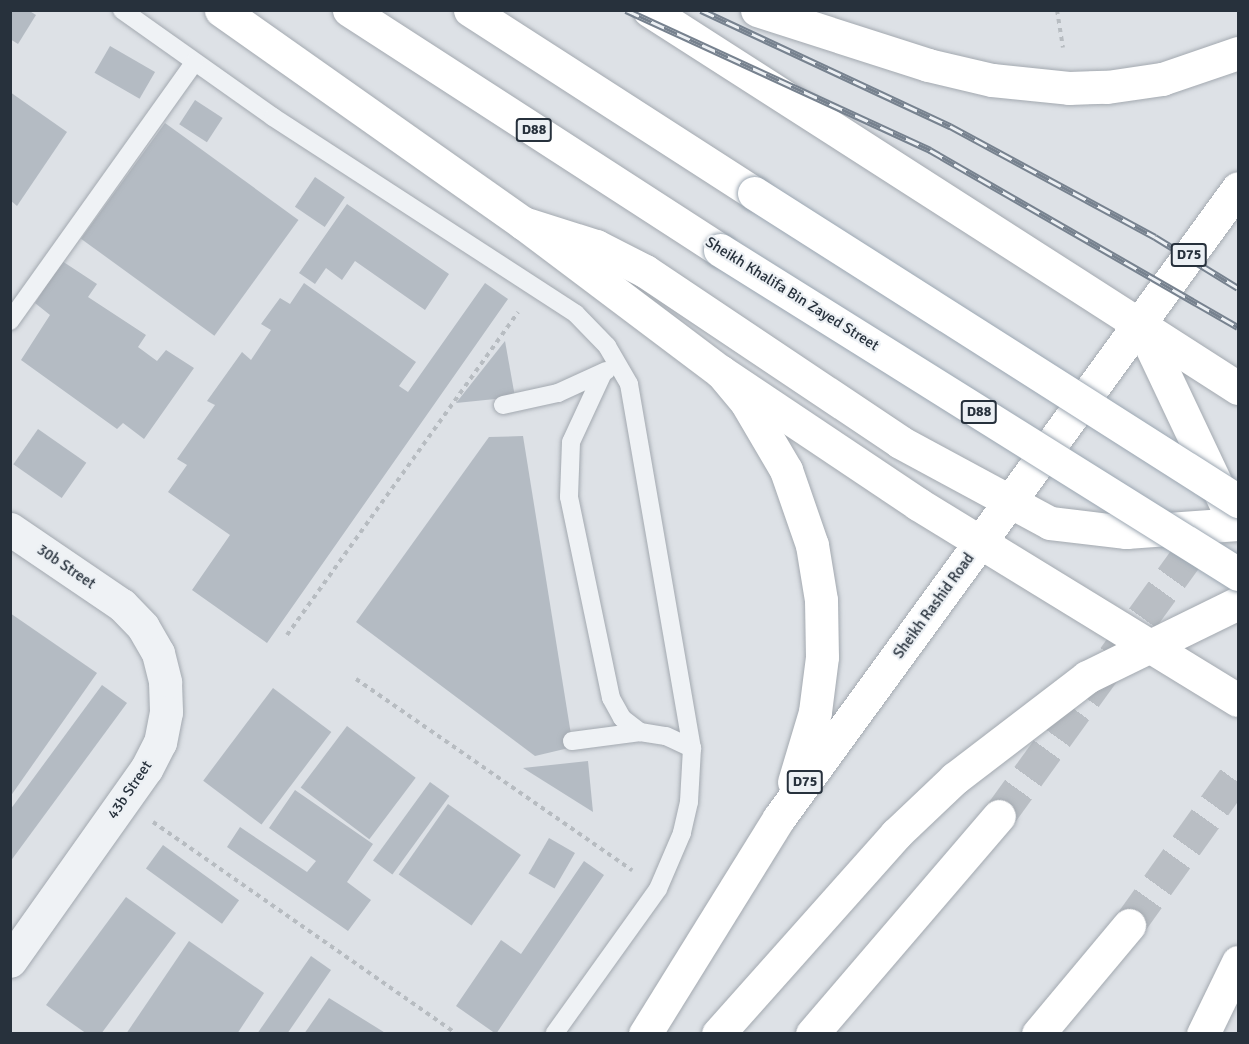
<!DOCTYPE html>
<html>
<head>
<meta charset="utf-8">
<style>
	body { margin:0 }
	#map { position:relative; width:1249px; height:1044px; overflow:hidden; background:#dde1e6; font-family:Signika,sans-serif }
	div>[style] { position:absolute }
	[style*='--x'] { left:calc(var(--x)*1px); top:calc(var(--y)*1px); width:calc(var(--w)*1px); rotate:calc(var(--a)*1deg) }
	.building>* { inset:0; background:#b4bbc3; transform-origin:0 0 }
	.trunk-tunnel>* { height:33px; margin-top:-16.5px; transform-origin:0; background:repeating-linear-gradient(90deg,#b9bec4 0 33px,transparent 0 49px) }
	.path>* { height:4px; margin-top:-2px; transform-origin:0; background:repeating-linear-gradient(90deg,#b7bcc1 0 4.5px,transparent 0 9px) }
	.roads { filter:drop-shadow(0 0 2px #a3a9b0) drop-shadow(0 0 2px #a3a9b0) }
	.service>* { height:18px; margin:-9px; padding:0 9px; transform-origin:9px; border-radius:9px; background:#eff2f5 }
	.minor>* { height:33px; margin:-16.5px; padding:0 16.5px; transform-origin:16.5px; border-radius:16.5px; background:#eff2f5 }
	.secondary>* { height:33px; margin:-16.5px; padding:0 16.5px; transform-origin:16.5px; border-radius:16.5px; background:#fff }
	.primary>* { height:33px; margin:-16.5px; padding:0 16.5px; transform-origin:16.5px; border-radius:16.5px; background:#fff }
	.trunk>* { height:33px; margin:-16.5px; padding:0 16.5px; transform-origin:16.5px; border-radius:16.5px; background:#fff }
	.rail>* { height:7px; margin-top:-3.5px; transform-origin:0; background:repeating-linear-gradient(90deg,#ecf0f4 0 14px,#77828f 0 28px); box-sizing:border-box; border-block:2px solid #77828f }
	.bridges { filter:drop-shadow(0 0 2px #9ca7b2) drop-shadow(0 0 2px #9ca7b2) }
	.primary-bridge>* { height:33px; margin:-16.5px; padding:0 16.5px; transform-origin:16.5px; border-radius:16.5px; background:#fff }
	span { translate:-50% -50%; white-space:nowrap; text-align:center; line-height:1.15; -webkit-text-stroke:4.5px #ecf0f4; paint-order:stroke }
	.shield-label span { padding:2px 4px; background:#ecf0f4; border:2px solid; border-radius:4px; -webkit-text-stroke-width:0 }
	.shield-label { font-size:14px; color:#27313c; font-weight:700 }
	.street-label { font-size:15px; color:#27313c }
	.frame { position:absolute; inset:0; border:12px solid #27313c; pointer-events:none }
</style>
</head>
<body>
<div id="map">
	<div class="building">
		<i style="clip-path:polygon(10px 10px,28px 10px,36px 15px,18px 44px,10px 39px)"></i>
		<i style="left:110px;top:46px;width:52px;height:31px;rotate:30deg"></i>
		<i style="clip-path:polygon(10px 92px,67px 132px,17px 206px,10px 200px)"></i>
		<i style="left:195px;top:100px;width:33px;height:29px;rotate:33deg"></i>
		<i style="left:165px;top:123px;width:165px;height:143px;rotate:36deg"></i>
		<i style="left:315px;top:177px;width:36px;height:36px;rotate:34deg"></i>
		<i style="clip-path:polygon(347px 204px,449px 274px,425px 310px,355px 261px,342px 280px,326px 268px,315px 284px,299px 273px)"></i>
		<i style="clip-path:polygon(62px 261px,97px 284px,88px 297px,146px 335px,138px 347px,157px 361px,166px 350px,194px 368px,144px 439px,123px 423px,117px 429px,21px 360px,50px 315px,35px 303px)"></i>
		<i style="clip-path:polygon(304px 283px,416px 362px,399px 386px,408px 392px,485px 283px,508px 299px,267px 643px,192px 590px,230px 535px,168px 492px,187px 465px,177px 459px,215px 405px,207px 401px,242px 352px,251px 360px,271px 330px,261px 324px,280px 298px,290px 304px)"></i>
		<i style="clip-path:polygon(505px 341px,515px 397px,456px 403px)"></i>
		<i style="left:38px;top:429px;width:59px;height:43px;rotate:35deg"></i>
		<i style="clip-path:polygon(523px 436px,573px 747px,535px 756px,356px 622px,489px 437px)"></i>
		<i style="clip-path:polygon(10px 613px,97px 673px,10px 797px)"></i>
		<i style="clip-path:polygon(102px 685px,127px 703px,10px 862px,10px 810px)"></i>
		<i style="left:273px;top:688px;width:73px;height:116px;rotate:37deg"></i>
		<i style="left:347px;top:726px;width:86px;height:77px;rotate:37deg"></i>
		<i style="clip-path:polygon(588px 761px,593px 812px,523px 768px)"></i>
		<i style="left:430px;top:782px;width:24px;height:97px;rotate:36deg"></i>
		<i style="clip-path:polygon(295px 790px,373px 844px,347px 882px,371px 900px,348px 931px,227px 847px,240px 827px,307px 872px,316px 861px,269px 828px)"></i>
		<i style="left:448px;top:804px;width:89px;height:86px;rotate:35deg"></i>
		<i style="left:549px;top:838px;width:30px;height:41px;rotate:30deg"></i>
		<i style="left:163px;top:845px;width:94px;height:29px;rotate:36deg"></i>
		<i style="clip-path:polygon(584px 861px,604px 875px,496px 1034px,456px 1006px,501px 940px,521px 954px)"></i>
		<i style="clip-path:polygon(126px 897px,176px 933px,101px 1034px,87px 1034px,46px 1005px)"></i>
		<i style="clip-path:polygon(189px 941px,264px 993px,237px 1034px,126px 1034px)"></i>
		<i style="clip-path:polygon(311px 956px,331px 970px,287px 1034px,257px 1034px)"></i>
		<i style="clip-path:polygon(329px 998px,387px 1034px,304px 1034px)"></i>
	</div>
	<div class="trunk-tunnel">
		<i style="--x:999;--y:816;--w:362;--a:-54.1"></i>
		<i style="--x:1129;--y:925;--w:187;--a:-54.4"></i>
	</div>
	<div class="path">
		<i style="--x:1057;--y:10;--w:38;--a:81"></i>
		<i style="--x:287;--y:635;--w:397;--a:-54.4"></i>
		<i style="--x:356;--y:679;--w:336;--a:34.7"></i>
		<i style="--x:153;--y:822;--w:371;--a:34.9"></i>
	</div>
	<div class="roads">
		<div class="service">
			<i style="--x:122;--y:10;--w:185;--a:35.3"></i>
			<i style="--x:273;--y:117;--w:361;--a:33"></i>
			<i style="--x:576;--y:314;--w:45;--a:45.9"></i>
			<i style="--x:607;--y:346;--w:44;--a:59.9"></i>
			<i style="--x:629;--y:384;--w:369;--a:80.2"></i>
			<i style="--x:692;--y:748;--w:54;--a:93.2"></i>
			<i style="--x:689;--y:802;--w:32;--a:103"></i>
			<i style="--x:682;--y:833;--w:61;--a:113.2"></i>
			<i style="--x:658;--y:889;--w:178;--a:125.6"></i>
			<i style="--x:10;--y:321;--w:317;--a:-54.5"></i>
			<i style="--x:603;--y:373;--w:76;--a:114.9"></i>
			<i style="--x:571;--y:442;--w:55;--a:92.1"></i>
			<i style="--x:569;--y:497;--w:205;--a:78.2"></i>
			<i style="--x:611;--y:698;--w:23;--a:61"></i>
			<i style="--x:622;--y:718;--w:23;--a:38"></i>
			<i style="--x:503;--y:405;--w:56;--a:-12.3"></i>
			<i style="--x:558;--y:393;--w:53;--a:-24.6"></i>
			<i style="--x:572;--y:741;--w:69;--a:-7.5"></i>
			<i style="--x:640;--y:732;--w:26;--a:9"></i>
			<i style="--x:666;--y:736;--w:29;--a:25"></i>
		</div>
		<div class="minor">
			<i style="--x:10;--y:529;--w:135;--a:34.2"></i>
			<i style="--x:122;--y:605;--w:30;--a:46"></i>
			<i style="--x:143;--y:627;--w:30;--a:60"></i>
			<i style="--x:158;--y:653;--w:30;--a:76"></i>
			<i style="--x:165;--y:682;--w:30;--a:88"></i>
			<i style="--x:166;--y:712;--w:31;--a:101"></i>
			<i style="--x:160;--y:742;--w:30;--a:117"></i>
			<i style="--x:146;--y:769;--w:235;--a:125.3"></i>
		</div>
		<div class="secondary">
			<i style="--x:221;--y:10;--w:370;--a:35.2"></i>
			<i style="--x:523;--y:223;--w:248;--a:37"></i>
			<i style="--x:721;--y:372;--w:237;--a:33.8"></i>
			<i style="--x:918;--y:504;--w:375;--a:31.5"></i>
			<i style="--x:649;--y:10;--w:700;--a:32.69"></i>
		</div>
		<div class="primary">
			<i style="--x:349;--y:10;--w:442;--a:32.9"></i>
			<i style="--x:470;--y:10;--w:338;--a:32.8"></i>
			<i style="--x:757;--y:10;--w:180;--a:17.8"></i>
			<i style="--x:928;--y:65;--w:66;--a:13.2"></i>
			<i style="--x:992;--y:80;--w:77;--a:5.9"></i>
			<i style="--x:1069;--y:88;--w:38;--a:-2"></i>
			<i style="--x:1107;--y:87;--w:56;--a:-8.3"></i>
			<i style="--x:1162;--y:79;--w:80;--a:-18.9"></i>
			<i style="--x:523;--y:223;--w:77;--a:17.5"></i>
			<i style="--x:596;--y:246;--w:55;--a:27"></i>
			<i style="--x:645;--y:271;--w:307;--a:33.8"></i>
			<i style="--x:900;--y:442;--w:170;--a:28.4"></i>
			<i style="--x:1050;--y:523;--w:77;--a:6.8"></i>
			<i style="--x:1126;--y:532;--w:112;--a:-4.1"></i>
			<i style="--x:1140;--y:323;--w:199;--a:64.7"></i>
			<i style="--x:721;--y:372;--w:39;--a:50"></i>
			<i style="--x:746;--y:402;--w:79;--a:59.5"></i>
			<i style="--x:786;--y:470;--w:79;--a:70.9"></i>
			<i style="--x:812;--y:545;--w:56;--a:80.7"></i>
			<i style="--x:821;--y:600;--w:57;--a:89"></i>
			<i style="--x:822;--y:657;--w:55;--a:97.3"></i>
			<i style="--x:815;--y:712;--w:73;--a:106.7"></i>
			<i style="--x:645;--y:1034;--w:254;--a:-58.2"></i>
			<i style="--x:779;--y:818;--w:779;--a:-53.92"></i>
			<i style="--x:718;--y:1034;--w:268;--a:-48.3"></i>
			<i style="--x:896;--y:834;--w:81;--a:-43.5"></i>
			<i style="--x:955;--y:778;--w:166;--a:-37.4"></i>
			<i style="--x:1087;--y:677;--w:168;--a:-26.1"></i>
			<i style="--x:1203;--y:1034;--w:80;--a:-64.1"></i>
		</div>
		<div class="trunk">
			<i style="--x:812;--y:1034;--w:287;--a:-49.4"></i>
			<i style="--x:1038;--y:1034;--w:142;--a:-50.1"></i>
		</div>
	</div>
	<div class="rail">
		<i style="--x:626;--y:10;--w:335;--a:24.7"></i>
		<i style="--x:930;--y:150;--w:355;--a:29.9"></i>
		<i style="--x:701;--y:10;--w:275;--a:25"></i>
		<i style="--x:950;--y:126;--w:233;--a:28.4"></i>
		<i style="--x:1155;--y:237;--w:97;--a:31.6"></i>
	</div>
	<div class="bridges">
		<div class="primary-bridge">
			<i style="--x:754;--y:193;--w:574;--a:32.47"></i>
			<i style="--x:720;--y:250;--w:611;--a:32.03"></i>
		</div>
	</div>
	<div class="shield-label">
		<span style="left:534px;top:130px">D88</span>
		<span style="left:1189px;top:255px">D75</span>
		<span style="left:979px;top:412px">D88</span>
		<span style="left:805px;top:782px">D75</span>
	</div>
	<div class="street-label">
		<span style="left:792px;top:294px;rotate:32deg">Sheikh Khalifa Bin Zayed Street</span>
		<span style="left:66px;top:567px;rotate:34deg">30b Street</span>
		<span style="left:934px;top:606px;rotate:-54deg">Sheikh Rashid Road</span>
		<span style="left:130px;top:790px;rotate:-56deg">43b Street</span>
	</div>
	<div class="frame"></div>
</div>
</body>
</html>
